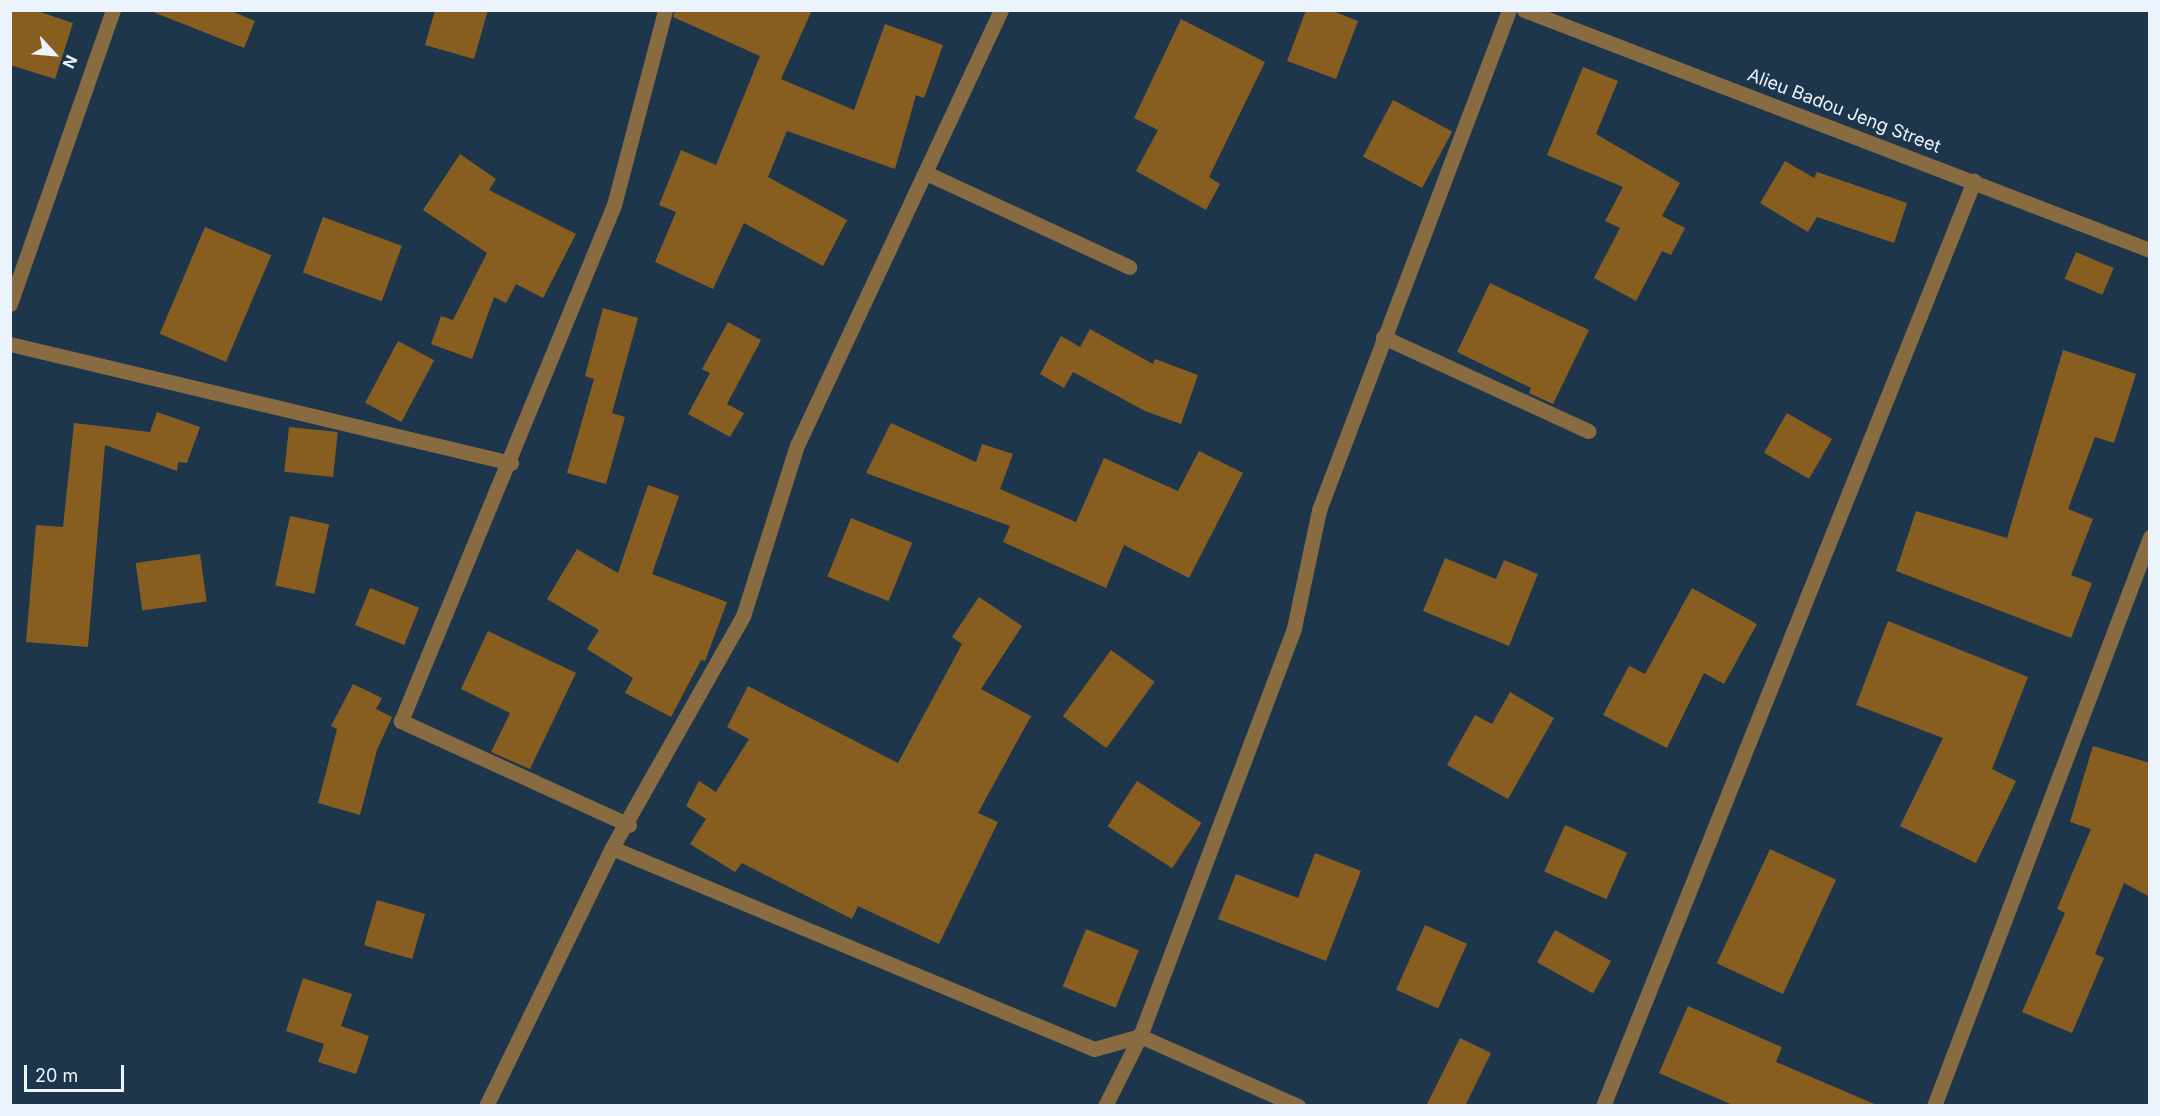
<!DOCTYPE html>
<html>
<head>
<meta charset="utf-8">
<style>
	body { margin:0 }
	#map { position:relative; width:2160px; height:1116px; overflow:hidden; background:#1d364b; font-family:Inter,sans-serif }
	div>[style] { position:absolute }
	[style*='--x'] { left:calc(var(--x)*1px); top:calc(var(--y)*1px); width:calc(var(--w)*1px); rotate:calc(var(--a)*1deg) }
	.building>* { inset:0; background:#885e20; transform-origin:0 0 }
	.minor>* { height:15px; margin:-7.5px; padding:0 7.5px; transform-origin:7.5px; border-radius:7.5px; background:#896b42 }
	span { translate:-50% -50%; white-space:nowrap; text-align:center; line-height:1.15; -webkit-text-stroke:4.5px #1d364b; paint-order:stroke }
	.street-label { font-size:18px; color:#ebf4fc }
	.frame { position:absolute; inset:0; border:12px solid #ebf4fc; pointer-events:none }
	.north { position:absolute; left:24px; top:24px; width:60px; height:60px; -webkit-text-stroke:4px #1d364b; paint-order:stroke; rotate:116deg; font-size:16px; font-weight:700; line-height:24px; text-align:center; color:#ebf4fc }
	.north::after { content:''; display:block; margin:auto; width:21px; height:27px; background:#ebf4fc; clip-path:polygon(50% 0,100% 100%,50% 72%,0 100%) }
	.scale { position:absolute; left:24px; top:1065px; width:100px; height:27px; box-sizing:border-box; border:3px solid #ebf4fc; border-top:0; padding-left:8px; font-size:18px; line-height:21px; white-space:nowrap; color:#ebf4fc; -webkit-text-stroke:4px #1d364b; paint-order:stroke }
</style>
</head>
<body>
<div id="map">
	<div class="building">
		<i style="clip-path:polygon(10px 10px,34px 10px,73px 23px,55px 79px,10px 65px)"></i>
		<i style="clip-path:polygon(229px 10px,255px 21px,244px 48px,153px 12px)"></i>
		<i style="clip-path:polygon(435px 10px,488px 10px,474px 59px,425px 45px)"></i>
		<i style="clip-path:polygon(675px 10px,812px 10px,781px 79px,854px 110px,885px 24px,943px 45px,924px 98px,916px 95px,895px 169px,787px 131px,768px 177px,847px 220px,823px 266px,744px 223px,713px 289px,655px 262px,676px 212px,659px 205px,681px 150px,716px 165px,760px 56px,673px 17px)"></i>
		<i style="clip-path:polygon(1306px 10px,1330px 10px,1358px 21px,1336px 79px,1287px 61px)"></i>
		<i style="clip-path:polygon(1181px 19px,1265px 62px,1209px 177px,1220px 184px,1206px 210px,1136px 171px,1158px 130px,1134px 118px)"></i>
		<i style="clip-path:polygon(1583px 67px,1618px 81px,1596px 134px,1680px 183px,1662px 216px,1685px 228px,1671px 255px,1662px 251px,1636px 301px,1594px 278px,1620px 228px,1605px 221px,1623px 187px,1547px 155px)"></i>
		<i style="left:1393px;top:100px;width:67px;height:64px;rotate:28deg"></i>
		<i style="clip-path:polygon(460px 154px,496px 179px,489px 190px,576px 234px,543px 298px,516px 284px,506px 303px,494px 297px,472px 359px,431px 344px,441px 316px,453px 320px,487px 253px,423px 210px)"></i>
		<i style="clip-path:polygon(1785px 161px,1814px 178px,1817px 172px,1907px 203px,1894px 243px,1817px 217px,1808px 232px,1760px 203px)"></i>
		<i style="left:323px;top:217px;width:84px;height:59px;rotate:20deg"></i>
		<i style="left:205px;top:227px;width:72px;height:116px;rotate:23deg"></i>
		<i style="left:2076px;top:252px;width:41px;height:29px;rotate:23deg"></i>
		<i style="clip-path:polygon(1490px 283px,1589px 330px,1553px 404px,1529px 393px,1531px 388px,1457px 352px)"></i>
		<i style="clip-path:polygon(603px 308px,638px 318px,612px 413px,625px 417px,606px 484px,567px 473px,594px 379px,585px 376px)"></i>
		<i style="clip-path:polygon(728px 322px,761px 340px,727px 404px,744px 413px,730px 437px,688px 414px,710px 373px,702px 369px)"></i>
		<i style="clip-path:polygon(1090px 329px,1153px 364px,1155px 359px,1198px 375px,1181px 424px,1145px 411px,1073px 372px,1064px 388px,1040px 374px,1061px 336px,1080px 347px)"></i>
		<i style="left:398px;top:341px;width:41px;height:70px;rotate:28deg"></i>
		<i style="clip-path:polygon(2063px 350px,2136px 374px,2114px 443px,2095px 437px,2068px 509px,2093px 519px,2071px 575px,2092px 583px,2071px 638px,1896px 571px,1916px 511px,2007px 538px)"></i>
		<i style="clip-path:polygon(157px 412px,200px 427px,187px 463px,178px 462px,177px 471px,105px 445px,88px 647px,26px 642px,36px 525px,63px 527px,74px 423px,150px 432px)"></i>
		<i style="left:1787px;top:413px;width:52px;height:46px;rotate:30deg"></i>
		<i style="clip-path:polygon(891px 423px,976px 462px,982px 444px,1013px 454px,1000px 489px,1076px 522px,1104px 458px,1178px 491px,1199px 451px,1243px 473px,1189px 578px,1124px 545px,1106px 588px,1003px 542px,1010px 526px,866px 473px)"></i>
		<i style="left:289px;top:427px;width:49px;height:45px;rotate:6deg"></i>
		<i style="clip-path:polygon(648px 485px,679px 496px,652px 574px,727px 602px,705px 661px,701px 660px,671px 717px,625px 693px,633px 678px,587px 649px,599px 630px,547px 599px,577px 549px,618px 573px)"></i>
		<i style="left:290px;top:516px;width:40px;height:71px;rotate:12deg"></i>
		<i style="left:851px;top:518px;width:66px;height:63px;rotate:22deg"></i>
		<i style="left:200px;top:554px;width:48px;height:65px;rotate:82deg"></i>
		<i style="clip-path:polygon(1445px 558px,1496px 579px,1504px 560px,1538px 574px,1509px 646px,1423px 611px)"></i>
		<i style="left:370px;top:588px;width:53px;height:40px;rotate:22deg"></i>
		<i style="clip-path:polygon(1692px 588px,1757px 624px,1724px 684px,1704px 673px,1667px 748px,1603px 715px,1629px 666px,1645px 674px)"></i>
		<i style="clip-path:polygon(979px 597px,1022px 626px,981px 689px,1031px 716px,978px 813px,998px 822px,939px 944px,858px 906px,852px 919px,742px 863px,735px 872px,690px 844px,706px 819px,686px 806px,699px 781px,716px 792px,749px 739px,727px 727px,748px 686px,898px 763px,962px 644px,952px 637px)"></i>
		<i style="clip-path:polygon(1888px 621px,2028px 677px,1992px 769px,2016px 781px,1976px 863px,1900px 826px,1943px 738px,1856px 705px)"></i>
		<i style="clip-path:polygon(488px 631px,576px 673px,530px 769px,491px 752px,510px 713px,461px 689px)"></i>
		<i style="left:1111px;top:650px;width:54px;height:82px;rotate:36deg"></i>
		<i style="clip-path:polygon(353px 684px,382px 698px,376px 709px,392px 717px,377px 750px,360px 815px,318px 803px,337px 729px,331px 726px)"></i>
		<i style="clip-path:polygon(1510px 692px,1554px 718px,1508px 799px,1447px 765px,1475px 715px,1492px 724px)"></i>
		<i style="clip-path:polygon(2093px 746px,2150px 763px,2150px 897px,2124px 883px,2095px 954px,2104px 958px,2072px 1033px,2022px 1012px,2065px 913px,2057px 909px,2091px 829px,2070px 822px)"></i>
		<i style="left:1137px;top:781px;width:77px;height:54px;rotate:33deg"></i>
		<i style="left:1565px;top:825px;width:68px;height:51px;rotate:24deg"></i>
		<i style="left:1770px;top:849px;width:73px;height:126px;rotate:25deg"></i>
		<i style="clip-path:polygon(1315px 853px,1361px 871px,1326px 961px,1218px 919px,1236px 874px,1298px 898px)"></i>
		<i style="left:377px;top:900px;width:50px;height:47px;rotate:16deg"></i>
		<i style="left:1425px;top:925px;width:46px;height:71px;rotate:24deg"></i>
		<i style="left:1086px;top:929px;width:57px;height:62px;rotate:22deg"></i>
		<i style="left:1555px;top:930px;width:64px;height:37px;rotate:29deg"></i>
		<i style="clip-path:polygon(303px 978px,352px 994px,341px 1026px,369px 1036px,356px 1074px,318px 1062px,324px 1044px,286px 1031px)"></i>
		<i style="clip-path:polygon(1688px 1006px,1782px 1047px,1776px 1062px,1879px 1106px,1735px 1106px,1659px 1073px)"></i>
		<i style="clip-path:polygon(1460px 1038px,1491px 1053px,1465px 1106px,1426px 1106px)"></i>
	</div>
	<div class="minor">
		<i style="--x:1001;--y:10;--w:480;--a:115.1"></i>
		<i style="--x:797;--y:445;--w:179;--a:107.5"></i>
		<i style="--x:743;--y:616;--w:266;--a:119.5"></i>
		<i style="--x:612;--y:848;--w:522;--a:22.64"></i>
		<i style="--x:1094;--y:1049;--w:48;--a:-15.8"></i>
		<i style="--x:1140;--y:1036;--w:173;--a:23.9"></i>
		<i style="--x:1524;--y:10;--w:670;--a:20.98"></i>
		<i style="--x:926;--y:173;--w:224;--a:24.8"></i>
		<i style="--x:10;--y:304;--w:312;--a:-70.7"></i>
		<i style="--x:1383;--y:337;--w:226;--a:24.6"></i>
		<i style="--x:10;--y:344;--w:515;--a:13.36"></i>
		<i style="--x:629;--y:825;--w:251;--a:-155.5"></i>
		<i style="--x:401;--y:721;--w:558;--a:-67.57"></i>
		<i style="--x:614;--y:205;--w:202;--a:-75.3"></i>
		<i style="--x:486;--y:1106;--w:287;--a:-64"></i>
		<i style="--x:1105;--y:1106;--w:78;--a:-63.4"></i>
		<i style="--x:1140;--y:1036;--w:436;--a:-69.3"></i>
		<i style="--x:1294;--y:628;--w:121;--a:-78"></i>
		<i style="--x:1319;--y:510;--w:535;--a:-69.19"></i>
		<i style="--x:1603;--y:1106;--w:997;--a:-68.15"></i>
		<i style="--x:1934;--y:1106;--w:609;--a:-69.21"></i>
	</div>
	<div class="street-label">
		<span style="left:1844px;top:111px;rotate:21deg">Alieu Badou Jeng Street</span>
	</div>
	<div class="frame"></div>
	<div class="north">N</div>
	<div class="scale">20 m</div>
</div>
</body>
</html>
